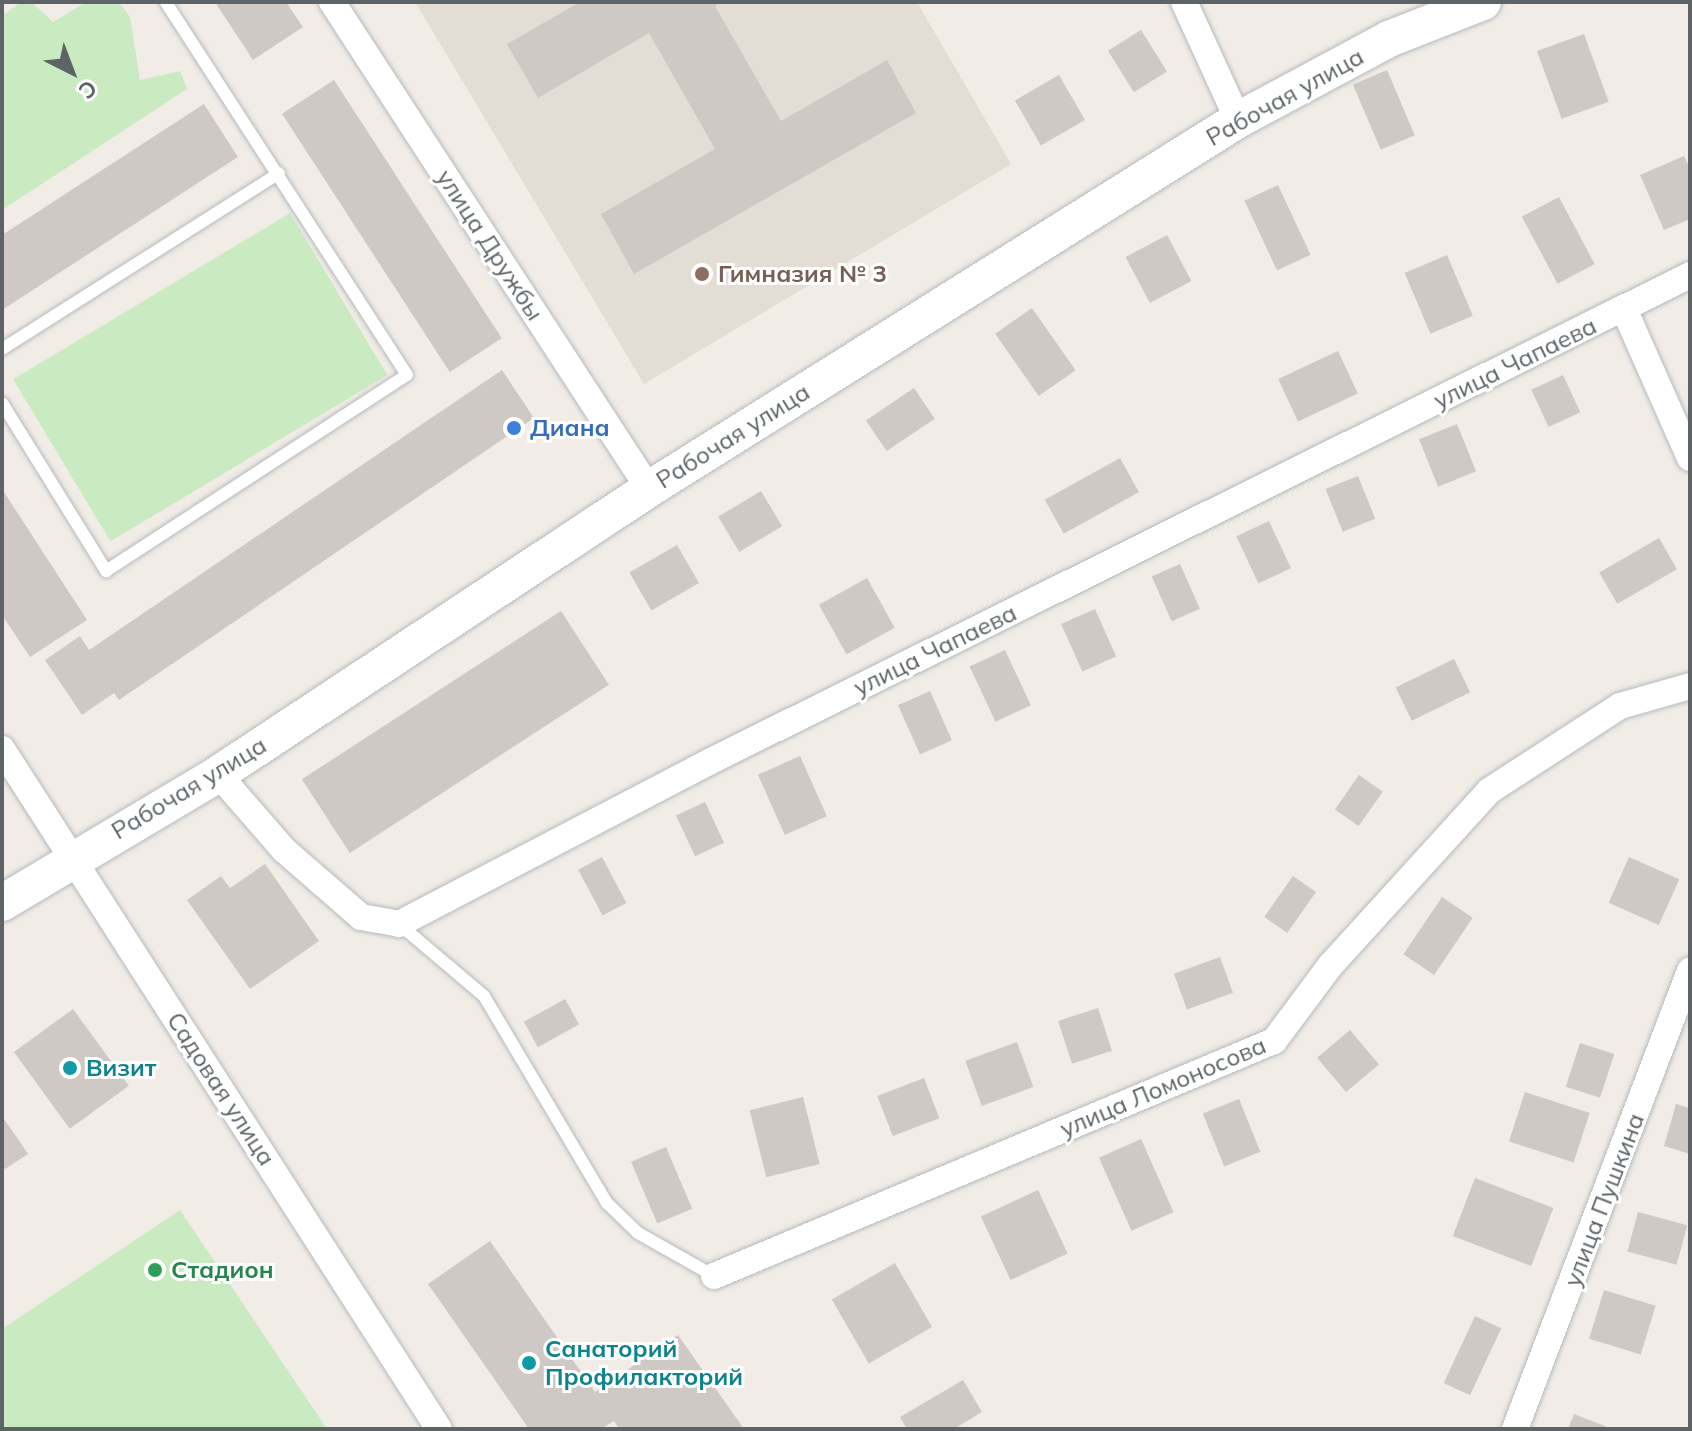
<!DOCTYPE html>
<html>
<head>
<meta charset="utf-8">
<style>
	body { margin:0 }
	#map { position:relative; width:1692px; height:1431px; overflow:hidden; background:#f1ece6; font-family:Mulish,sans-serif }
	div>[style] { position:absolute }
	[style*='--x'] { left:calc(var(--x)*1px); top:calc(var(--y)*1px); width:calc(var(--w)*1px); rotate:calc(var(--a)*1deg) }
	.education>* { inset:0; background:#e3ddd6 }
	.green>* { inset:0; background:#caeac1; transform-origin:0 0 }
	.building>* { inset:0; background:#cec9c5; transform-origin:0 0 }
	.roads { filter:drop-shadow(0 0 2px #b6babd) drop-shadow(0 0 2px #b6babd) }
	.lane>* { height:12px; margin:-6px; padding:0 6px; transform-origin:6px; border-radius:6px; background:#fff }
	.street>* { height:26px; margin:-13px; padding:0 13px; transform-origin:13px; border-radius:13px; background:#fff }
	.secondary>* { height:36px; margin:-18px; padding:0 18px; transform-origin:18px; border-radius:18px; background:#fff }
	.dots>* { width:22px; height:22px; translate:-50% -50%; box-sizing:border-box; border:4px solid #fff; border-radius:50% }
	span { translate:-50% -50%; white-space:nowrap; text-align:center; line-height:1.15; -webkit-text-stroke:6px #fff; paint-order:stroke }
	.street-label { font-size:24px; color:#5d6467 }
	.education-label { font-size:24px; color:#785e54; font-weight:700 }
	.left { translate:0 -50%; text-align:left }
	.shop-label { font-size:24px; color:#366cbe; font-weight:700 }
	.culture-label { font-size:24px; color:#0d838f; font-weight:700 }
	.leisure-label { font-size:24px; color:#27864d; font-weight:700 }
	.frame { position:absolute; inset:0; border:4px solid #5d6467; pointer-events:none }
	.north { position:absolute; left:32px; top:32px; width:80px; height:80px; -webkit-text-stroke:6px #fff; paint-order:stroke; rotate:138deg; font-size:22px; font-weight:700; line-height:32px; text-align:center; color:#5d6467 }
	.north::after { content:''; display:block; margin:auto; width:28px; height:36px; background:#5d6467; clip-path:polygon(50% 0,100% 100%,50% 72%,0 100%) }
</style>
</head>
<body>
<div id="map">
	<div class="education">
		<i style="clip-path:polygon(415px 2px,917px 2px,1011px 164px,644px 384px)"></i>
	</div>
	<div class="green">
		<i style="clip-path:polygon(21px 2px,31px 2px,53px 22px,86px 2px,119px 2px,130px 17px,140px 80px,180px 71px,187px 89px,2px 210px,2px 16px)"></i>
		<i style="left:290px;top:213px;width:189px;height:323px;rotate:59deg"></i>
		<i style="clip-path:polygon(180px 1210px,327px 1429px,2px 1429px,2px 1329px)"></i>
	</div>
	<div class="building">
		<i style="clip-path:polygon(215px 2px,286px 2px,303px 27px,253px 60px)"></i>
		<i style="clip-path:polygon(580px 2px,722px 2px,715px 6px,781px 121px,887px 60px,916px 113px,634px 274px,601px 214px,715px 149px,649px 33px,538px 98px,507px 44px)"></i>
		<i style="left:1141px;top:30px;width:49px;height:39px;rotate:58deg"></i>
		<i style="left:1584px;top:34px;width:72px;height:50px;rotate:70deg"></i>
		<i style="left:1387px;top:70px;width:71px;height:37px;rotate:67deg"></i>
		<i style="left:1059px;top:75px;width:52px;height:51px;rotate:60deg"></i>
		<i style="left:334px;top:80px;width:308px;height:62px;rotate:57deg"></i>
		<i style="clip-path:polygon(204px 104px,238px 157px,2px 310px,2px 235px)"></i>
		<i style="clip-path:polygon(1684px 156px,1690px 169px,1690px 219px,1664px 230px,1640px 175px)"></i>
		<i style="left:1278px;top:185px;width:77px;height:37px;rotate:65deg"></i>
		<i style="left:1559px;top:197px;width:76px;height:42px;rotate:62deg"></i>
		<i style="left:1167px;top:235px;width:52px;height:47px;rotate:62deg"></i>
		<i style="left:1447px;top:255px;width:66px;height:46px;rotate:67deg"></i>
		<i style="left:1032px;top:308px;width:76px;height:45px;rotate:55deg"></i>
		<i style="left:1338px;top:351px;width:47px;height:66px;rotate:65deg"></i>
		<i style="clip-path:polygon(502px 370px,534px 418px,119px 700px,114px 693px,82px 715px,45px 660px,80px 636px,89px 650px)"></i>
		<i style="left:1563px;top:375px;width:41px;height:35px;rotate:65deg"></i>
		<i style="left:914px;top:388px;width:37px;height:58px;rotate:56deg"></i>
		<i style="left:1457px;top:424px;width:51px;height:41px;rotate:68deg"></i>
		<i style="left:1120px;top:458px;width:39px;height:86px;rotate:61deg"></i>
		<i style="left:1358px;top:476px;width:46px;height:35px;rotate:68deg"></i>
		<i style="clip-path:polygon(2px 489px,87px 620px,30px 657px,2px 615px)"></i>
		<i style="left:761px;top:491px;width:41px;height:50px;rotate:59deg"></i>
		<i style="left:1269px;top:521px;width:52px;height:36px;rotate:65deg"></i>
		<i style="left:1659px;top:538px;width:36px;height:69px;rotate:60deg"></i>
		<i style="left:677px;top:545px;width:44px;height:55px;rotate:60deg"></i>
		<i style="left:1180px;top:564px;width:49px;height:31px;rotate:66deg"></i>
		<i style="left:867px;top:578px;width:57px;height:55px;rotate:61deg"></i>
		<i style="left:1095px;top:609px;width:52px;height:37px;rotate:66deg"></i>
		<i style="left:561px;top:611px;width:88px;height:309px;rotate:57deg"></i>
		<i style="left:1005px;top:650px;width:61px;height:39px;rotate:65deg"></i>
		<i style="left:1454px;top:659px;width:37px;height:65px;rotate:64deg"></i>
		<i style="left:930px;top:691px;width:54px;height:35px;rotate:66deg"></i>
		<i style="left:800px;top:756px;width:66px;height:46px;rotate:66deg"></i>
		<i style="left:1359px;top:775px;width:29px;height:42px;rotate:35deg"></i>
		<i style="left:705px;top:802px;width:45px;height:32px;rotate:65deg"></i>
		<i style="left:602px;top:857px;width:52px;height:27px;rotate:62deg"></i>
		<i style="left:1629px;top:857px;width:55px;height:50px;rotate:24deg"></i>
		<i style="clip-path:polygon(265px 864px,319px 941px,250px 989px,187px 900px,221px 876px,230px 888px)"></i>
		<i style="left:1293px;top:876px;width:28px;height:50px;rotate:35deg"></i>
		<i style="left:1442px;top:897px;width:37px;height:69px;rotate:34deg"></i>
		<i style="left:1220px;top:957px;width:38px;height:49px;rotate:70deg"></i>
		<i style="left:565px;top:999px;width:29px;height:47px;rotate:61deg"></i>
		<i style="left:1098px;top:1008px;width:45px;height:42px;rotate:72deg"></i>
		<i style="left:73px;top:1009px;width:95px;height:73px;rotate:54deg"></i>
		<i style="left:1350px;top:1030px;width:45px;height:43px;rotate:50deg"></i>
		<i style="left:1017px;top:1042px;width:48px;height:55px;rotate:70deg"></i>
		<i style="left:1580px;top:1043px;width:36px;height:46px;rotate:18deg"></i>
		<i style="left:924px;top:1078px;width:43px;height:50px;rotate:69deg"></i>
		<i style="left:1525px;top:1092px;width:68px;height:52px;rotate:18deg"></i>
		<i style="left:803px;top:1097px;width:69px;height:55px;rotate:76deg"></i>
		<i style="left:1239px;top:1099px;width:57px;height:39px;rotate:68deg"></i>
		<i style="clip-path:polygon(1676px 1104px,1690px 1108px,1690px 1154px,1664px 1146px)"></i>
		<i style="clip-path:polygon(2px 1116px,28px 1154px,2px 1171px)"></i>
		<i style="left:1141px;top:1139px;width:80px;height:46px;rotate:66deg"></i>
		<i style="left:666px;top:1147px;width:67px;height:38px;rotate:67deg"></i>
		<i style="left:1475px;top:1178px;width:84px;height:62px;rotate:21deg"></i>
		<i style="left:1038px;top:1190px;width:70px;height:63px;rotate:65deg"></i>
		<i style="left:1638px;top:1212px;width:51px;height:41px;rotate:15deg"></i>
		<i style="clip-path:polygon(490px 1241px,595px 1392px,678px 1335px,744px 1429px,619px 1429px,614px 1421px,601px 1429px,529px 1429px,428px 1284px)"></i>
		<i style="left:895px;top:1263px;width:74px;height:73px;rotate:60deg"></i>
		<i style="left:1604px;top:1290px;width:54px;height:51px;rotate:17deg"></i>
		<i style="left:1475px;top:1316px;width:29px;height:74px;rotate:25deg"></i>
		<i style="clip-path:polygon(963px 1380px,982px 1412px,954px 1429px,907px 1429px,900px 1417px)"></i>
		<i style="clip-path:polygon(1574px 1414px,1605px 1426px,1604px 1429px,1568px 1429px)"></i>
	</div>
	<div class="roads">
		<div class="lane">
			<i style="--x:2;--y:349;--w:328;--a:-32.4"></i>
			<i style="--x:2;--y:403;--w:198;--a:58.2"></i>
			<i style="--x:106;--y:571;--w:359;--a:-33.1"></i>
			<i style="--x:407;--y:375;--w:444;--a:-122.9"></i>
			<i style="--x:399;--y:924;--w:111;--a:40.3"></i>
			<i style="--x:484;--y:996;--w:241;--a:59.3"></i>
			<i style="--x:607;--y:1203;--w:43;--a:44.1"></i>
			<i style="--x:638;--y:1233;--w:87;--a:29.5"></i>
		</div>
		<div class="street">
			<i style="--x:332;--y:2;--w:581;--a:56.94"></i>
			<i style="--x:1184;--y:2;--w:130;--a:65.4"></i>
			<i style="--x:1624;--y:309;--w:163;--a:66.1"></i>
			<i style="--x:2;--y:749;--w:808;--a:57.27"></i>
			<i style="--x:218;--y:774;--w:101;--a:49"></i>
			<i style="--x:284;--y:850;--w:102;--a:41"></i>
			<i style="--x:361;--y:917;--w:39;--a:10"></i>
			<i style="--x:399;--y:924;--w:352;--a:-27.6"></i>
			<i style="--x:711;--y:761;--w:1093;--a:-26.4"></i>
			<i style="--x:714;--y:1276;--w:607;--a:-22.77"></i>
			<i style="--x:1274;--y:1041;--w:94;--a:-53.3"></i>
			<i style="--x:1330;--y:966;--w:236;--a:-47.7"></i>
			<i style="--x:1489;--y:791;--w:156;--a:-33"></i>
			<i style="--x:1620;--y:706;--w:73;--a:-15.9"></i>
			<i style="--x:1515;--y:1429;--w:491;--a:-69.1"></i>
		</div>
		<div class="secondary">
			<i style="--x:2;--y:903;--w:252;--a:-30.8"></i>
			<i style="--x:218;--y:774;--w:517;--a:-33.47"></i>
			<i style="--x:649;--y:489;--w:695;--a:-32.07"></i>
			<i style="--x:1238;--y:120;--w:171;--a:-28.2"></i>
			<i style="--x:1389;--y:39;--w:101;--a:-21.5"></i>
		</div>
	</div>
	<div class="dots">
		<i style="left:702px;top:274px;background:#8d6e63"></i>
		<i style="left:514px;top:428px;background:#3f7fe0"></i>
		<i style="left:70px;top:1068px;background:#0f9aa8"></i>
		<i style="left:155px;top:1270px;background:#2e9e5b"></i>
		<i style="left:529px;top:1363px;background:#0f9aa8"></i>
	</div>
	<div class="street-label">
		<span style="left:1285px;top:97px;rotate:-29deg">Рабочая улица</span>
		<span style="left:490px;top:245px;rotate:57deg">улица Дружбы</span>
		<span style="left:1515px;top:363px;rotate:-26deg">улица Чапаева</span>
		<span style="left:733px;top:436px;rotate:-32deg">Рабочая улица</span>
		<span style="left:935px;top:650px;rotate:-26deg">улица Чапаева</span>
		<span style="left:189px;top:788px;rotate:-31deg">Рабочая улица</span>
		<span style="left:1163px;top:1087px;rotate:-23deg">улица Ломоносова</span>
		<span style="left:221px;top:1089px;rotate:57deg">Садовая улица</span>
		<span style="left:1604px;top:1200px;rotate:-69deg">улица Пушкина</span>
	</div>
	<div class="education-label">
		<span class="left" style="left:718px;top:274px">Гимназия № 3</span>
	</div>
	<div class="shop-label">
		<span class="left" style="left:530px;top:428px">Диана</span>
	</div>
	<div class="culture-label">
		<span class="left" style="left:86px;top:1068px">Визит</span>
		<span class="left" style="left:545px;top:1363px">Санаторий<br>Профилакторий</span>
	</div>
	<div class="leisure-label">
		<span class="left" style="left:171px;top:1270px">Стадион</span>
	</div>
	<div class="frame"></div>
	<div class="north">С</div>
</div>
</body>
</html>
